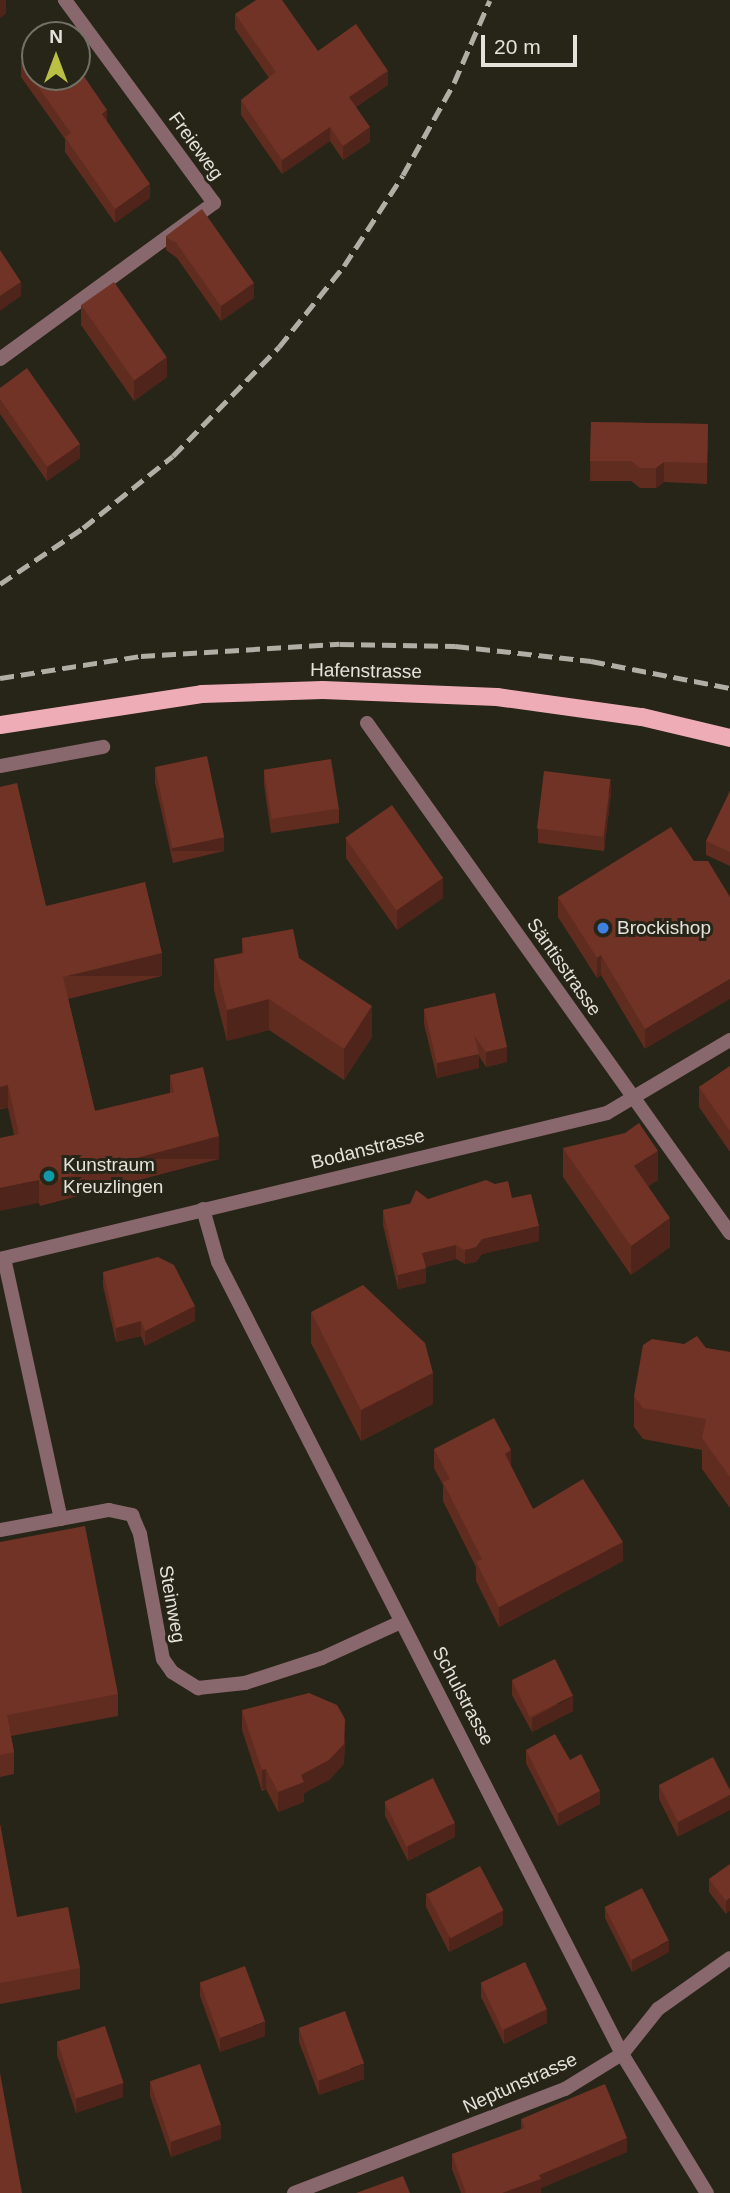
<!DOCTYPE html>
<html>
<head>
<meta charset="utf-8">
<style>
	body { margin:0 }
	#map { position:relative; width:730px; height:2193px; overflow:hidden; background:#272418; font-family:Arial,sans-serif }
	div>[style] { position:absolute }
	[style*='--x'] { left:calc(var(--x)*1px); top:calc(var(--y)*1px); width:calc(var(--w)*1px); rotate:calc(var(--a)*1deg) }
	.street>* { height:14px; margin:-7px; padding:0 7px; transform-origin:7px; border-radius:7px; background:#88686d }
	.primary>* { height:18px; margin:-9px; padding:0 9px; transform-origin:9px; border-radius:9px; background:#eeadb6 }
	.rail>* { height:5px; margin-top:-2.5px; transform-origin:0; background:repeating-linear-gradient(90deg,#b0aea5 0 14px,transparent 0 21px) }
	.wall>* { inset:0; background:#612c20 }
	.shaded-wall>* { inset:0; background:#4f241a; transform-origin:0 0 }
	.building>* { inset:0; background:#713325; transform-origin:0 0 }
	.dots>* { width:19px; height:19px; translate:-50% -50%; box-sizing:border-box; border:4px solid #272418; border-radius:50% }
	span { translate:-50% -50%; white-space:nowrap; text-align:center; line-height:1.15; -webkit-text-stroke:6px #272418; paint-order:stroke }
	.street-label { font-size:19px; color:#e4e2da }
	.poi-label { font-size:19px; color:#e4e2da }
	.left { translate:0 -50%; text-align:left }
	.north { position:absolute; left:21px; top:21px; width:70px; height:70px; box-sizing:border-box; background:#272418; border:2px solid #737066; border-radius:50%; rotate:0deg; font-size:19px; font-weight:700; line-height:28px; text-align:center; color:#e4e2da }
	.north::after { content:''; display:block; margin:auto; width:24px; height:32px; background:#bac045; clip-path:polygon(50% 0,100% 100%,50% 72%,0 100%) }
	.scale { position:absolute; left:481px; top:35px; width:96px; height:32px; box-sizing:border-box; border:4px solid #e4e2da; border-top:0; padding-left:9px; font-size:21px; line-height:24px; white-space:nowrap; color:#e4e2da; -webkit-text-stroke:5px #272418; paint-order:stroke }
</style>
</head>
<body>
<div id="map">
	<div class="street">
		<i style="--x:0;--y:359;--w:265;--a:-36.1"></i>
		<i style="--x:214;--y:203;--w:252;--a:-126.3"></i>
		<i style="--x:367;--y:723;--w:626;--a:54.56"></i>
		<i style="--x:0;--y:766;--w:105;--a:-10.5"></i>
		<i style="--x:203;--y:1209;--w:55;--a:74.2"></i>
		<i style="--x:218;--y:1262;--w:889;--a:62.97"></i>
		<i style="--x:622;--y:2054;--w:163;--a:58.6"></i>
		<i style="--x:4;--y:1258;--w:267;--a:77.7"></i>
		<i style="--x:0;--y:1259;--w:624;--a:-13.52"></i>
		<i style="--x:607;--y:1113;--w:143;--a:-30.7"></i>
		<i style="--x:0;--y:1530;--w:111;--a:-10.4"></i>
		<i style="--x:109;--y:1510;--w:24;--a:12"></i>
		<i style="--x:132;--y:1515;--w:21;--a:67"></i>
		<i style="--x:140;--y:1534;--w:127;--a:79.6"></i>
		<i style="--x:163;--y:1659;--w:16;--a:55"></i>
		<i style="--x:172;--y:1672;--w:31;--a:32"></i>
		<i style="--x:198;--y:1688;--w:47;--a:-6.1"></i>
		<i style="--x:245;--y:1683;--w:81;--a:-18"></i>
		<i style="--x:322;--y:1658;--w:87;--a:-24.5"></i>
		<i style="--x:294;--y:2193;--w:290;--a:-21"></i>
		<i style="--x:565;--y:2089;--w:67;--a:-31.6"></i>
		<i style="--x:622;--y:2054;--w:58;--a:-51.3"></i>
		<i style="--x:658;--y:2009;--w:88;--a:-35.3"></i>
	</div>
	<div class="primary">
		<i style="--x:0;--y:725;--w:204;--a:-8.7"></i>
		<i style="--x:202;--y:694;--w:121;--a:-1.9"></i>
		<i style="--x:323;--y:690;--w:174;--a:2.3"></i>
		<i style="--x:497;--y:697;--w:146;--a:7.9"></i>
		<i style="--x:642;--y:717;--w:90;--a:13.4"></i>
	</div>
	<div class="rail">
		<i style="--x:0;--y:584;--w:100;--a:-34"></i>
		<i style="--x:83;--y:528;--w:115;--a:-38.7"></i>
		<i style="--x:173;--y:456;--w:152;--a:-45.8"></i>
		<i style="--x:279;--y:347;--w:104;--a:-51.3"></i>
		<i style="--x:344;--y:266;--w:108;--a:-57"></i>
		<i style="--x:403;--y:175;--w:105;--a:-61"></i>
		<i style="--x:454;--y:83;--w:90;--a:-66.6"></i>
		<i style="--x:0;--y:678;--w:143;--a:-8.9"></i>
		<i style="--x:141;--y:656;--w:199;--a:-3.5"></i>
		<i style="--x:340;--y:644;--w:115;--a:1"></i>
		<i style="--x:455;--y:646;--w:137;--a:6.3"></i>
		<i style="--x:591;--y:661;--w:142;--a:11"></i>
	</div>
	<div class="wall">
		<i style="clip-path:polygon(235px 14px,318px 51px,388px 85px,356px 107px,370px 142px,343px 160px,330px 141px,282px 174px,241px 115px,241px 100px,269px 78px,235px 29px)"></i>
		<i style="clip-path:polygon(21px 63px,150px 198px,115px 223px,65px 152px,65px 139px,21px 77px)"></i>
		<i style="clip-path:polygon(166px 236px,254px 298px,221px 321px,177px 258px,166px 250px)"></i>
		<i style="clip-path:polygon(81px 305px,167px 377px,134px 401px,81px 325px)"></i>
		<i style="clip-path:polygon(0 388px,80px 458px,47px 481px,0 414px)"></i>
		<i style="clip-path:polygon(591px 422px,708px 424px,707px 484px,664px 482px,656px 488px,640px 488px,631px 481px,590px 481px)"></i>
		<i style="clip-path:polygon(155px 768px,224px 851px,173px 863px,155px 783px)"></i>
		<i style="clip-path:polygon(264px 770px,339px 808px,339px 823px,271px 833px,264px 784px)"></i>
		<i style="clip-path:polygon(0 787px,46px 906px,162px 976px,68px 999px,95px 1111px,170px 1093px,170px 1075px,219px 1159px,40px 1206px,14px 1135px,8px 1108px,0 1109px)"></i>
		<i style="clip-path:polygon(730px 791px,730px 866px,706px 855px,706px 841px)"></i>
		<i style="clip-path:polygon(611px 793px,604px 851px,538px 843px,538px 829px)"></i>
		<i style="clip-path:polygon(346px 838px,443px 898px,397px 930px,346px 858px)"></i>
		<i style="clip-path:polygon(694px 861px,645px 1049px,601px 975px,597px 978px,558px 917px,558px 897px)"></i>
		<i style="clip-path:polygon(242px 938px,299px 958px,372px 1037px,344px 1080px,269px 1030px,227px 1041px,214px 990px,214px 959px,242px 953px)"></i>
		<i style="clip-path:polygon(495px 993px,507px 1062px,486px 1067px,479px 1056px,479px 1068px,437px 1078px,424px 1024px,424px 1009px)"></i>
		<i style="clip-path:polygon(730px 1066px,730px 1152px,699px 1107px,699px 1087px)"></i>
		<i style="clip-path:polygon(563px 1148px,658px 1180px,648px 1186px,670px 1247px,631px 1275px,563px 1177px)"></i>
		<i style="clip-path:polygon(512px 1198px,539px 1241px,482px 1254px,476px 1262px,465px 1264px,456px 1259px,426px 1267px,426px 1283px,398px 1289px,383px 1225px,383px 1210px,428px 1199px)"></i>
		<i style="clip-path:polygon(103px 1272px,195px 1321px,145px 1346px,141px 1336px,116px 1342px,103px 1286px)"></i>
		<i style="clip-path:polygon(311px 1312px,433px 1404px,361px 1441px,311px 1343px)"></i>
		<i style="clip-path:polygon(706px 1348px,730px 1352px,730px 1508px,702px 1469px,702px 1450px,643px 1439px,634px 1427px,634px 1396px)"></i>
		<i style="clip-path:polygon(434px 1449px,511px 1467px,533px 1509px,623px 1561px,499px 1627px,476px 1581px,476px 1567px,443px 1501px,443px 1485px,434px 1468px)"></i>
		<i style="clip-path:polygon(0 1542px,118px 1694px,118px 1716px,11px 1736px,14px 1752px,14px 1774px,0 1777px)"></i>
		<i style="clip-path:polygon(512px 1681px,573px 1711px,532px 1732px,512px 1695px)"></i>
		<i style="clip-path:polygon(242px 1710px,345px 1740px,344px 1764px,329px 1780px,304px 1793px,304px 1802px,278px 1812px,266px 1789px,262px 1791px,242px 1730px)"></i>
		<i style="clip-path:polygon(526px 1750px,570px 1760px,600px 1804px,558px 1826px,526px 1763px)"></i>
		<i style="clip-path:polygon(659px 1785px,730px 1790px,678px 1837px,659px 1799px)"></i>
		<i style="clip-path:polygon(385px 1802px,455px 1837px,408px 1861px,385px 1816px)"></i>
		<i style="clip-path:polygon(0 1824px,17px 1917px,80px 1968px,80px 1989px,0 2004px)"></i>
		<i style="clip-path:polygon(730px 1864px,726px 1914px,709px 1892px,709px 1879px)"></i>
		<i style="clip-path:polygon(426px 1893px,503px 1925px,449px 1952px,426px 1907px)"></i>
		<i style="clip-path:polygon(605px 1907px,669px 1952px,632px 1972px,605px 1918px)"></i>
		<i style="clip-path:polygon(200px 1982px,265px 2036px,220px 2052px,200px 1996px)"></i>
		<i style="clip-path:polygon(481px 1983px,547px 2023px,504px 2044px,481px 1997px)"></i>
		<i style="clip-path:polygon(299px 2028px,364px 2079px,319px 2095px,299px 2042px)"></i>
		<i style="clip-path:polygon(57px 2041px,123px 2097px,76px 2113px,57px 2055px)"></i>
		<i style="clip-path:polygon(150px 2082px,221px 2139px,171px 2157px,150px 2096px)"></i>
		<i style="clip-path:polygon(521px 2119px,627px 2152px,541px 2188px,541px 2193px,461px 2193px,452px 2169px,452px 2154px,521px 2129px)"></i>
	</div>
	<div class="shaded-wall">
		<i style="clip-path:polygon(0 0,6px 0,6px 14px,0 18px)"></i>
		<i style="clip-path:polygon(388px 71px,388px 85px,349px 111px,349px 97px)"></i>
		<i style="clip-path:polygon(107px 110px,107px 124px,102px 114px)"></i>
		<i style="clip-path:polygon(330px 127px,330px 141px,282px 174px,282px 160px)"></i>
		<i style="clip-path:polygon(370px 127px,370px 142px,343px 160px,343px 146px)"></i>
		<i style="clip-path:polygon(150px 184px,150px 198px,115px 223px,115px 209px)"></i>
		<i style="clip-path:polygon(21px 282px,21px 296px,0 311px,0 296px)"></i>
		<i style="clip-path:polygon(254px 283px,254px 298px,221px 321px,221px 306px)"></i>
		<i style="clip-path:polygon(167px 357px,167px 377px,134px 401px,134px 381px)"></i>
		<i style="clip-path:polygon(80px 444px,80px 458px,47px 481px,47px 467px)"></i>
		<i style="clip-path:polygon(664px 462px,664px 482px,656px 488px,656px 468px)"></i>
		<i style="clip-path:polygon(611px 779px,611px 793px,604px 851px,604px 836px)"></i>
		<i style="left:224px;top:837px;width:14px;height:52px;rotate:90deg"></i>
		<i style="clip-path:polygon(443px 878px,443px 898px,397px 930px,397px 910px)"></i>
		<i style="left:162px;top:953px;width:23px;height:102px;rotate:90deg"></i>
		<i style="clip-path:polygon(601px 955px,601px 975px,597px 978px,597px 958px)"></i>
		<i style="clip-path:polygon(730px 979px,730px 999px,645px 1049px,645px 1029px)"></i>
		<i style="clip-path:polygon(269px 999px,269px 1030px,227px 1041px,227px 1010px)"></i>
		<i style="clip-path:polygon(372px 1006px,372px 1037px,344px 1080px,344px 1049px)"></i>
		<i style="clip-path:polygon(507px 1047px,507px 1062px,486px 1067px,486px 1052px)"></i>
		<i style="clip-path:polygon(479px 1054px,479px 1068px,437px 1078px,437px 1063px)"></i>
		<i style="left:8px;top:1085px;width:23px;height:8px;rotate:90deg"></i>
		<i style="left:219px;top:1136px;width:23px;height:185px;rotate:90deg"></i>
		<i style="clip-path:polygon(658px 1151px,658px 1180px,634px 1195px,634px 1166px)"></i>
		<i style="clip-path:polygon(39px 1180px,39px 1203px,0 1211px,0 1188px)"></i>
		<i style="clip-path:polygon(670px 1218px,670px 1247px,631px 1275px,631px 1246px)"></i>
		<i style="clip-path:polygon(539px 1226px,539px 1241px,482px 1254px,476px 1262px,465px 1264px,465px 1250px,482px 1239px)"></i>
		<i style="clip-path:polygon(456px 1245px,456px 1259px,422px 1268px,422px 1253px)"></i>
		<i style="clip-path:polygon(426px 1268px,426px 1283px,398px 1289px,398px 1275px)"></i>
		<i style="clip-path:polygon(195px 1306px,195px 1321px,145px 1346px,145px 1331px)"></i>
		<i style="clip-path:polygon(141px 1321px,141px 1336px,116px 1342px,116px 1328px)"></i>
		<i style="clip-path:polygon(433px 1373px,433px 1404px,361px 1441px,361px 1410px)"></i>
		<i style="clip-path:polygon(511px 1450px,511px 1470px,505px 1454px)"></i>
		<i style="clip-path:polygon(623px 1542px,623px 1561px,499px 1627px,499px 1607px)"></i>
		<i style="clip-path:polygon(573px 1696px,573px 1711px,532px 1732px,532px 1718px)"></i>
		<i style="clip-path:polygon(345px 1719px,344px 1764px,329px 1780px,304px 1793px,304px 1802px,278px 1812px,278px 1792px,301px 1775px)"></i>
		<i style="left:266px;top:1769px;width:20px;height:4px;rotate:90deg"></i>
		<i style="clip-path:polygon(600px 1791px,600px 1804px,558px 1826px,558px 1813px)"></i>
		<i style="clip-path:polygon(730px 1795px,730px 1810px,678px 1837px,678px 1822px)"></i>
		<i style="clip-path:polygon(455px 1823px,455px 1837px,408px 1861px,408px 1846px)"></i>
		<i style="clip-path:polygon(730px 1898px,730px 1911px,726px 1914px,726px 1901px)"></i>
		<i style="clip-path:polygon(503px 1910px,503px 1925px,449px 1952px,449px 1937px)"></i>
		<i style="clip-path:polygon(669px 1941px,669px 1952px,632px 1972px,632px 1960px)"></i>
		<i style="clip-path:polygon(547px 2009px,547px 2023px,504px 2044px,504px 2030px)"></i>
		<i style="clip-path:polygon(265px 2022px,265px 2036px,220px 2052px,220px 2038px)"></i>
		<i style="clip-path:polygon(364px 2064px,364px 2079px,319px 2095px,319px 2081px)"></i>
		<i style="clip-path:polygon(123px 2083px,123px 2097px,76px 2113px,76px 2098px)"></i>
		<i style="clip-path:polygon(221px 2124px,221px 2139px,171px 2157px,171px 2142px)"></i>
		<i style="clip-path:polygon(627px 2138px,627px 2152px,541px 2188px,541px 2193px,502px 2193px,539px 2175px)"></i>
	</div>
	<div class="building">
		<i style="clip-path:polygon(256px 0,282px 0,318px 51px,356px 24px,388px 71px,349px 97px,370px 127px,343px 146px,330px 127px,282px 160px,241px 100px,276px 72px,235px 14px)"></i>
		<i style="clip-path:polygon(35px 53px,35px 77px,77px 77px,77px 66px,107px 110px,102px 114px,150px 184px,115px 209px,65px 137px,71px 133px,21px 63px)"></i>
		<i style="clip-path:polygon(202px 209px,254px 283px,221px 306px,177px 244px,166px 236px)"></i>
		<i style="clip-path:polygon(0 250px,21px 282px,0 296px)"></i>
		<i style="left:114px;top:282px;width:92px;height:40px;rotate:55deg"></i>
		<i style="clip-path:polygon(27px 368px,80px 444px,47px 467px,0 399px,0 388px)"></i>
		<i style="clip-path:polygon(591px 422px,708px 424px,707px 463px,664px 462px,656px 468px,640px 468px,631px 461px,590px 461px)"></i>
		<i style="left:207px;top:756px;width:83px;height:53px;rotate:78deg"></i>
		<i style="left:331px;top:759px;width:50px;height:68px;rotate:81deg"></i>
		<i style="left:544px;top:771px;width:67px;height:58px;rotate:7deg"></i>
		<i style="clip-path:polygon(17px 783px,46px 906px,145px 882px,162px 953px,63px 977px,95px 1111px,174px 1092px,170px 1075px,203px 1067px,219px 1136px,40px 1184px,39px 1180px,0 1188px,0 1138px,19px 1134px,8px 1085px,0 1087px,0 787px)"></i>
		<i style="clip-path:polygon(730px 791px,730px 852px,706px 841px)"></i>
		<i style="left:392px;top:805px;width:89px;height:57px;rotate:55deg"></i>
		<i style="clip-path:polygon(671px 827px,694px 861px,708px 861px,730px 897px,730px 979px,645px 1029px,601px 955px,597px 958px,558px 897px)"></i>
		<i style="clip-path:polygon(293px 929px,299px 958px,372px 1006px,344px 1049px,269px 999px,227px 1010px,214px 959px,244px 953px,242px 938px)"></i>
		<i style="clip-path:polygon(495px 993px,507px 1047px,486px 1052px,474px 1035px,479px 1054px,437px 1063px,424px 1009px)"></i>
		<i style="clip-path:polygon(730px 1066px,730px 1131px,699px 1087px)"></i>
		<i style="clip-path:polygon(639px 1123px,658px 1151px,634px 1166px,670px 1218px,631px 1246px,563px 1148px,625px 1133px)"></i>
		<i style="clip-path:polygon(486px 1180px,495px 1184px,508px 1181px,512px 1198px,531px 1194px,539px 1226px,482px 1239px,476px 1247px,465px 1250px,456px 1245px,422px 1253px,426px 1268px,398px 1275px,383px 1210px,410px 1204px,416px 1190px,428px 1199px)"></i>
		<i style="clip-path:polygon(158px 1257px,174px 1265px,195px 1306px,145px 1331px,141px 1321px,116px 1328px,103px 1272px)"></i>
		<i style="clip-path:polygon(363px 1285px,425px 1343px,433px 1373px,361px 1410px,311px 1312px)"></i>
		<i style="clip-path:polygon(697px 1336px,706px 1348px,730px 1352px,730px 1477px,702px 1438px,706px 1419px,643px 1408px,634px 1396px,643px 1345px,652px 1339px,684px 1344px)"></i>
		<i style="clip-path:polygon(494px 1418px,511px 1450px,505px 1454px,533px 1509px,583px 1479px,623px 1542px,499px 1607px,476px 1562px,482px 1559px,443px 1482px,450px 1479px,434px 1449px)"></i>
		<i style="clip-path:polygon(85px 1526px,118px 1694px,7px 1715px,14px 1752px,0 1755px,0 1542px)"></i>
		<i style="left:555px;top:1659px;width:41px;height:48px;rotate:64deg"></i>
		<i style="clip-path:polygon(309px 1693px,337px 1705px,345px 1719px,344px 1744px,329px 1760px,301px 1775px,304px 1782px,278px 1792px,266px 1769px,262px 1770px,242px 1710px)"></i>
		<i style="clip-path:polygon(555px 1734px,570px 1760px,581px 1754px,600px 1791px,558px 1813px,526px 1750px)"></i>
		<i style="clip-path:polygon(713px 1757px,730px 1790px,730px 1795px,678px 1822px,659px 1785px)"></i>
		<i style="left:433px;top:1778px;width:50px;height:54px;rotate:64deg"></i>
		<i style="clip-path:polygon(0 1824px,17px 1917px,68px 1907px,80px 1968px,0 1983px)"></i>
		<i style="clip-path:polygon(730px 1864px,730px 1898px,726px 1901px,709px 1879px)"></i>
		<i style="left:480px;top:1866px;width:50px;height:60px;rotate:62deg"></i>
		<i style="left:642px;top:1888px;width:59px;height:42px;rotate:63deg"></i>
		<i style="left:525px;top:1962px;width:52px;height:49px;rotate:65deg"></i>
		<i style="left:245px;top:1966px;width:59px;height:48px;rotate:70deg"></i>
		<i style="left:345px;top:2011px;width:56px;height:49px;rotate:70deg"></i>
		<i style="left:105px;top:2026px;width:60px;height:50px;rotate:72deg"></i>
		<i style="left:200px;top:2064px;width:64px;height:53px;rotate:71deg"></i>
		<i style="clip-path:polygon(0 2073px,22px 2193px,0 2193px)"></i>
		<i style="clip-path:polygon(605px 2084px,627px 2138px,539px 2175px,541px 2179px,502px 2193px,466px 2193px,452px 2154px,525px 2128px,521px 2119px)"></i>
		<i style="clip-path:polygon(403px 2176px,410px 2193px,356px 2193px)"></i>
	</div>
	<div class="dots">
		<i style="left:603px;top:928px;background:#3f7fe0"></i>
		<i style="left:49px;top:1176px;background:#0f9aa8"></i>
	</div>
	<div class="street-label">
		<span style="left:196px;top:146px;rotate:54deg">Freieweg</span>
		<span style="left:366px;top:671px;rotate:1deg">Hafenstrasse</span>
		<span style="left:564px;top:967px;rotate:55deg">Säntisstrasse</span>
		<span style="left:368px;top:1149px;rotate:-14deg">Bodanstrasse</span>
		<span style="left:172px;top:1604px;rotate:80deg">Steinweg</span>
		<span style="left:463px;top:1696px;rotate:62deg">Schulstrasse</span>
		<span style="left:520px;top:2083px;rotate:-24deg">Neptunstrasse</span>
	</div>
	<div class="poi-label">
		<span class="left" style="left:617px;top:928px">Brockishop</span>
		<span class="left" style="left:63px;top:1176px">Kunstraum<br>Kreuzlingen</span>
	</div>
	<div class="north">N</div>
	<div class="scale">20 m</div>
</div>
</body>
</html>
